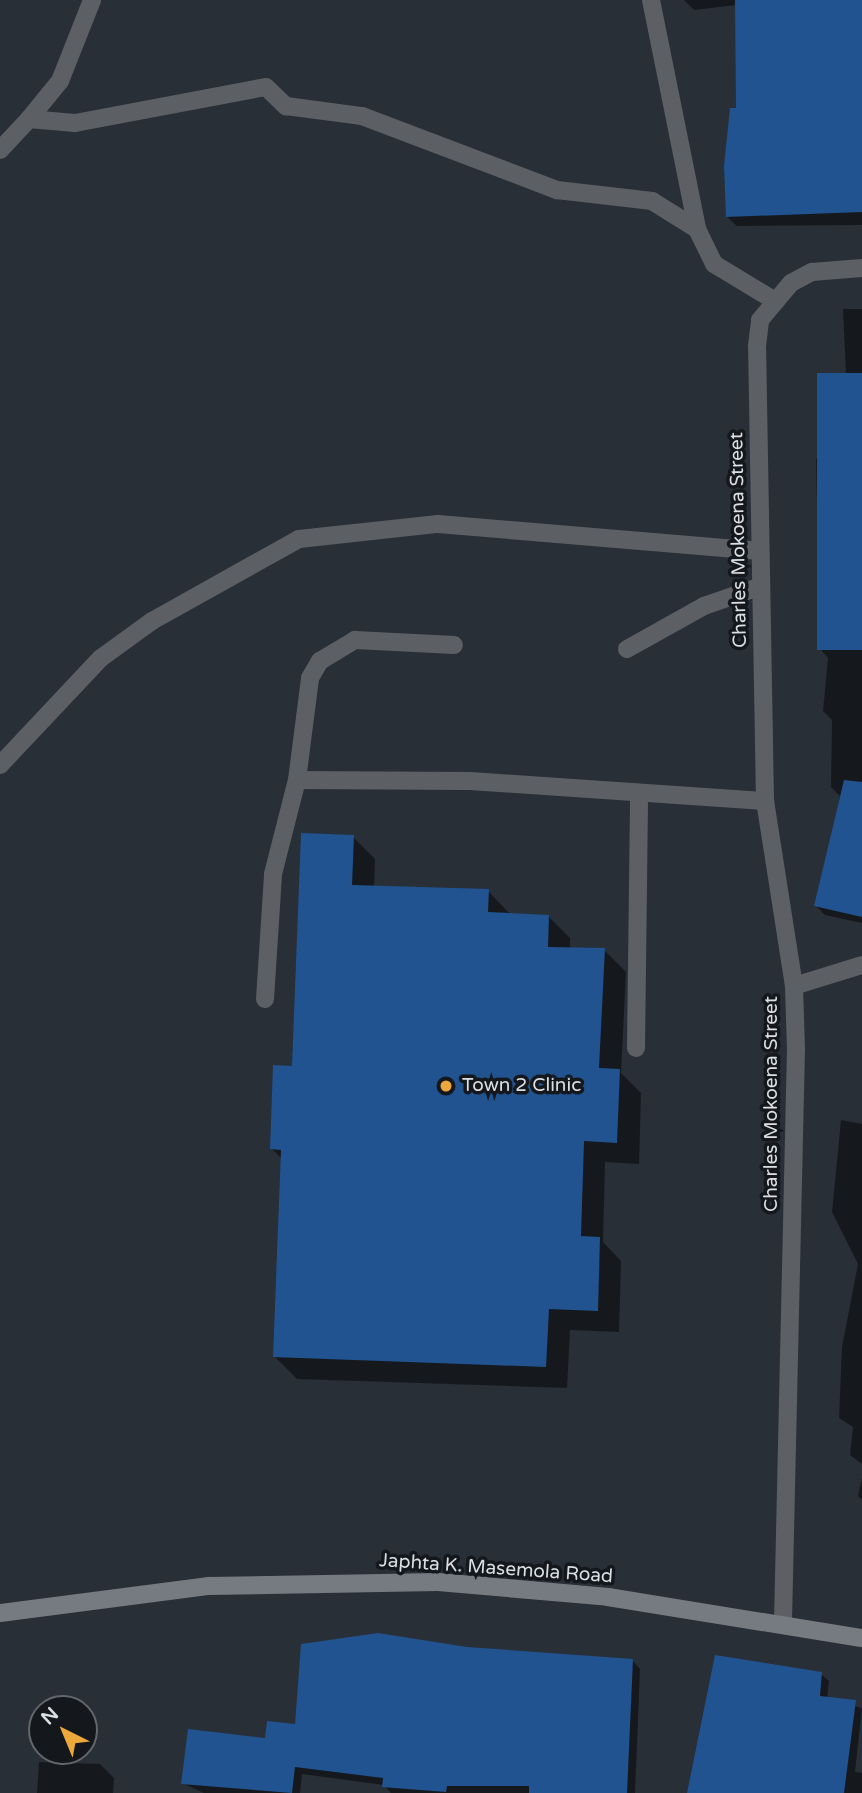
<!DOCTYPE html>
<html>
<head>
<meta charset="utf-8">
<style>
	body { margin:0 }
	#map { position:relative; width:862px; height:1793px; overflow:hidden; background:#292f37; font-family:"Varela Round",sans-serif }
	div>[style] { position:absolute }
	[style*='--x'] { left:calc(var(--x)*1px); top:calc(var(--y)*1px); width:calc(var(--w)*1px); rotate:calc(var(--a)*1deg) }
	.shadow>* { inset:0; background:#0007 }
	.building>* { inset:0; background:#205390; transform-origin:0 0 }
	.lane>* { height:18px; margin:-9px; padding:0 9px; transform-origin:9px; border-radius:9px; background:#5c6064 }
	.street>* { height:18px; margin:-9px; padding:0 9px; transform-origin:9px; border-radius:9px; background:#5c6064 }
	.secondary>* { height:18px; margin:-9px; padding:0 9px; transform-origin:9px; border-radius:9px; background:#767b81 }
	.dots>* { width:19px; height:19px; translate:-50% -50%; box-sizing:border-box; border:4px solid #14171b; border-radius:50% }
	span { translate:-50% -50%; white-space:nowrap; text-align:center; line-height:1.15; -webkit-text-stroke:7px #14171b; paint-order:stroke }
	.street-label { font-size:19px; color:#dadfe4 }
	.poi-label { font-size:19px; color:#dadfe4 }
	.left { translate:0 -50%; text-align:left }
	.north { position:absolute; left:28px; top:1695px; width:70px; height:70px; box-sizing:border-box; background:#14171b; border:2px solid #63676b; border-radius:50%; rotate:317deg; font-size:19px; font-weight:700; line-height:28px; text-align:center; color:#dadfe4 }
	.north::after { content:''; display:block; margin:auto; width:24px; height:32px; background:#eda83b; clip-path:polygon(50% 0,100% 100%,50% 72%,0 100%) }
</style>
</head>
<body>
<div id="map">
	<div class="shadow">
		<i style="clip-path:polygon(684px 0,862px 0,862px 225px,737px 226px,727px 217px,737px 110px,736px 5px,694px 10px)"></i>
		<i style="clip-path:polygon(843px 309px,862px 309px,862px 923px,825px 915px,816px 906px,840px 796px,831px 787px,832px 720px,823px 711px,828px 658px,820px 649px,816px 459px,823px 459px,846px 375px)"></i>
		<i style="clip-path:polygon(353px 837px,375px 859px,374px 887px,488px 891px,510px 914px,548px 916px,570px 938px,570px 949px,604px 950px,626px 972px,621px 1073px,641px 1093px,639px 1164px,605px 1162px,603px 1242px,621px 1261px,619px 1332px,570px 1330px,567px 1388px,297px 1379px,275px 1357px,283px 1160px,271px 1148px)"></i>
		<i style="clip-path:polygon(841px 1120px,862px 1124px,862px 1464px,850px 1455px,853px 1427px,839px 1418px,842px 1347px,858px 1264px,832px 1212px)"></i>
		<i style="clip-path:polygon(862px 1477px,862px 1500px,858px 1496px)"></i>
		<i style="clip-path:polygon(467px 1649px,632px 1660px,640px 1669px,635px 1793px,391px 1793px,384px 1785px,302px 1774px,300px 1793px,204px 1793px,182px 1783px)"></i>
		<i style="clip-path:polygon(821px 1674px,829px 1681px,827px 1699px,862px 1708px,855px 1772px,862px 1773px,862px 1793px,689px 1793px)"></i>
		<i style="clip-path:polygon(39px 1762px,100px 1764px,114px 1778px,113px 1793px,37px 1793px)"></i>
	</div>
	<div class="building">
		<i style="clip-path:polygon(735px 0,862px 0,862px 212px,726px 217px,724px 166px,730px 108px,736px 108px)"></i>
		<i style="left:862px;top:373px;width:277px;height:45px;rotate:90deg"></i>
		<i style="clip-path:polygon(844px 780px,862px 782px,862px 917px,814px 906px)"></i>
		<i style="clip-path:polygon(301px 833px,354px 835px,352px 885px,489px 889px,488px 912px,549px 915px,548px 947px,605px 948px,599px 1068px,620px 1069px,617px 1143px,584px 1141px,581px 1236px,600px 1237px,598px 1311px,549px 1309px,546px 1367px,273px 1357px,281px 1150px,270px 1149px,273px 1065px,292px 1066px)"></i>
		<i style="clip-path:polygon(378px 1633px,467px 1647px,633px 1659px,627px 1793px,529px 1793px,529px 1786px,447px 1786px,446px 1792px,382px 1787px,383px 1778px,295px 1767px,292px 1793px,181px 1784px,188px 1729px,265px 1738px,267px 1721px,295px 1724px,301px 1644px)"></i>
		<i style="clip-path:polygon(715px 1655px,822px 1672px,820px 1696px,856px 1700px,844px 1793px,687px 1793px)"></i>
	</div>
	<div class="lane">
		<i style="--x:29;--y:119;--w:49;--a:-50.8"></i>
		<i style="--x:60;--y:81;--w:87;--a:-68.4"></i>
		<i style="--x:0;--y:150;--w:42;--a:-46.9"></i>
		<i style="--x:29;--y:119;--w:46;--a:5"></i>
		<i style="--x:75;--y:123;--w:194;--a:-10.7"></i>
		<i style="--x:266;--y:87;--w:28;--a:44"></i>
		<i style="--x:286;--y:106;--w:77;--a:7.5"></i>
		<i style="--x:362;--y:116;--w:209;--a:20.8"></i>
		<i style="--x:557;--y:190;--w:96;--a:6.6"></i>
		<i style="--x:652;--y:201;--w:53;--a:31.9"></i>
		<i style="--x:627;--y:649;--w:88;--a:-29.2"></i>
		<i style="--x:704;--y:606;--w:60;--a:-19.3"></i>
		<i style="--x:0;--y:765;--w:147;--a:-46.7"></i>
		<i style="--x:101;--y:658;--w:63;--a:-36"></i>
		<i style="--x:152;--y:621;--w:168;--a:-29.2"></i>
		<i style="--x:299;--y:539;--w:140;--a:-6.2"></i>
		<i style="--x:438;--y:524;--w:323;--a:4.8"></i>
		<i style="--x:297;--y:780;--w:103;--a:-82.7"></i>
		<i style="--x:310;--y:678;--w:20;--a:-60"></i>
		<i style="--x:320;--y:661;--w:41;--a:-31"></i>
		<i style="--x:355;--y:640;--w:99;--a:2.9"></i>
		<i style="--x:265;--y:999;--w:125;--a:-86.3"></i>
		<i style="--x:273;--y:874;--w:97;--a:-75.7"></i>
		<i style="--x:297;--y:780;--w:173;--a:0.3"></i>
		<i style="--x:470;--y:781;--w:296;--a:3.9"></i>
		<i style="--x:636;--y:1048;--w:255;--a:-89.3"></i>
	</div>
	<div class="street">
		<i style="--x:651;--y:0;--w:234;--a:78.6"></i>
		<i style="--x:697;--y:229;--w:39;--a:64"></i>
		<i style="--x:714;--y:264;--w:68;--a:31.1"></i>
		<i style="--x:794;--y:986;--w:71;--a:-17.2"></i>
		<i style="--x:783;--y:1621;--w:571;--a:-88.7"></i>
		<i style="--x:796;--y:1050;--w:64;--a:-91.8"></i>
		<i style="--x:794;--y:986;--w:187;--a:-98.9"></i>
		<i style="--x:765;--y:801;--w:455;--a:-91"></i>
		<i style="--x:757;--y:346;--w:26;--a:-83"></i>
		<i style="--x:760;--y:320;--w:48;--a:-50"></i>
		<i style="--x:791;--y:283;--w:24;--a:-28"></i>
		<i style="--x:812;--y:272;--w:50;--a:-4.6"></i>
	</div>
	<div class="secondary">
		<i style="--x:0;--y:1613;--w:211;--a:-7.4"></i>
		<i style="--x:209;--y:1586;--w:229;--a:-1"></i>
		<i style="--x:438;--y:1582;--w:171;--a:5"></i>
		<i style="--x:608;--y:1597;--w:257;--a:9.2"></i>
	</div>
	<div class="dots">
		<i style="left:446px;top:1086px;background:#eda83b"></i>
	</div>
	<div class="street-label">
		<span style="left:739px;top:540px;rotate:-91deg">Charles Mokoena Street</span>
		<span style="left:772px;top:1104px;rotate:-90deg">Charles Mokoena Street</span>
		<span style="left:496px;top:1569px;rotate:4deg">Japhta K. Masemola Road</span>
	</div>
	<div class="poi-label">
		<span class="left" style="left:462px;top:1086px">Town 2 Clinic</span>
	</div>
	<div class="north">N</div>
</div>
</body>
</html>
